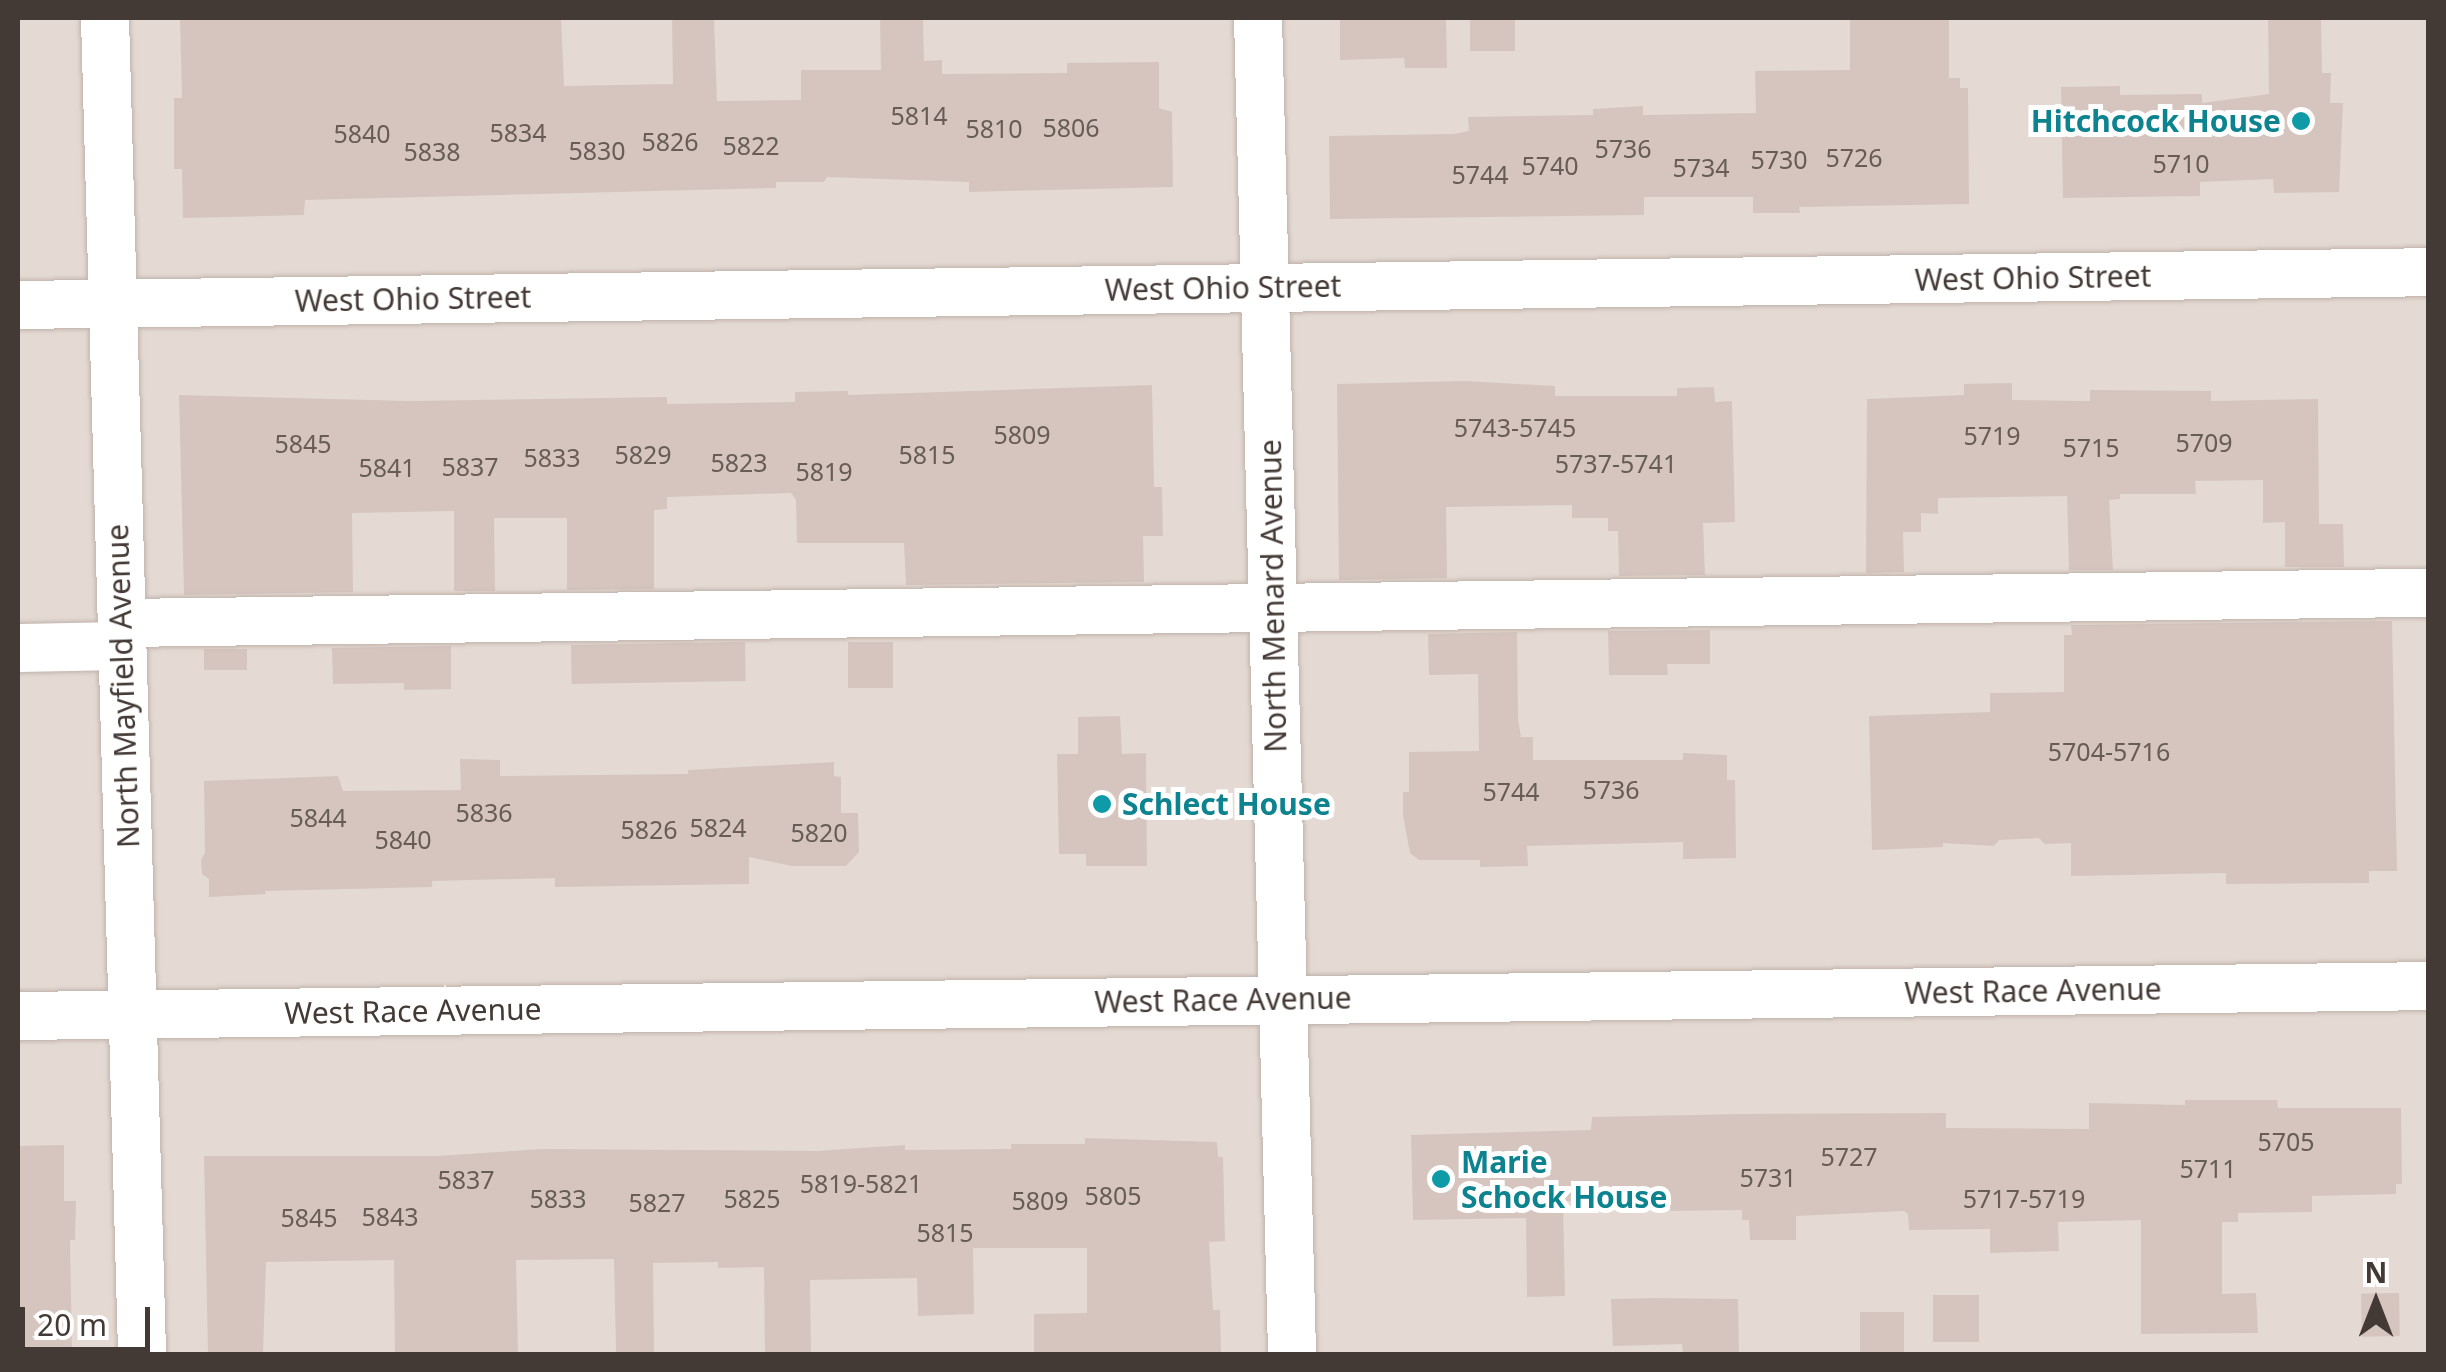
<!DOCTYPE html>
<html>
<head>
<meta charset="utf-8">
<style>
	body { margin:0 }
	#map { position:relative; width:2446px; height:1372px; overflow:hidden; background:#f1eae5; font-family:"Noto Sans",sans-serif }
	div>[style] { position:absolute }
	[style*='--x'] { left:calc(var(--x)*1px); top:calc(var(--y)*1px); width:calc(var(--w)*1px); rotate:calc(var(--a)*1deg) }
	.residential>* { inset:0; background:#e4dad3; transform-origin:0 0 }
	.building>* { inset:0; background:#d5c5be; transform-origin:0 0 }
	.roads { filter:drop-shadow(0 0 2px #bfb2ab) drop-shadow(0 0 2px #bfb2ab) }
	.minor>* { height:48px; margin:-24px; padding:0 24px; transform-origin:24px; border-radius:24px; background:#fff }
	.dots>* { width:28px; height:28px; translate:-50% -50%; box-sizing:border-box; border:5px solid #fff; border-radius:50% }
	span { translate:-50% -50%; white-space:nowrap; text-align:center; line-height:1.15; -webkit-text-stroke:10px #fff; paint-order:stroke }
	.number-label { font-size:25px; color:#685c57 }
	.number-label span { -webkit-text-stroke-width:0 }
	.culture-label { font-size:30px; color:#0d838f; font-weight:700 }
	.right { translate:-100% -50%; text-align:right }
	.left { translate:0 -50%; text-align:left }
	.street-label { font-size:30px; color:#433935 }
	.frame { position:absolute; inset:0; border:20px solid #433935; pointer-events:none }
	.north { position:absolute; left:2326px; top:1252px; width:100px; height:100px; -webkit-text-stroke:8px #fff; paint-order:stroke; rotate:0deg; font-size:28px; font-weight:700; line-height:40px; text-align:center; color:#433935 }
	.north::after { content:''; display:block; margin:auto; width:35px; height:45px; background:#433935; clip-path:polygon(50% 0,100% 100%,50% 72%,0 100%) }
	.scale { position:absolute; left:20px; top:1307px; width:130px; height:45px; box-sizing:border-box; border:5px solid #433935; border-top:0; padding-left:12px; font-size:30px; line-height:35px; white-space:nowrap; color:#433935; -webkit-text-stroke:8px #fff; paint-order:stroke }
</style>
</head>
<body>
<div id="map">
	<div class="residential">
		<i style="left:18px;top:18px;width:2410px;height:1336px"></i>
	</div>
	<div class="building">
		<i style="clip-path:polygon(180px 18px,561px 18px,564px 86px,673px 84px,672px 18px,714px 18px,717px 101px,801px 100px,801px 70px,881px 70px,880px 18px,923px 18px,924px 61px,942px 60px,942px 74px,1067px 73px,1067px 63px,1159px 62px,1159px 108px,1172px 112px,1173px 187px,969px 192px,969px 182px,827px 177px,824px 182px,776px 182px,776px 188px,305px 200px,304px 215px,183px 218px,182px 169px,174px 169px,174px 98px,182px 98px)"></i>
		<i style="clip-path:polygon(1340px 18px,1446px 20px,1447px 68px,1405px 68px,1404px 58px,1340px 60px)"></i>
		<i style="left:1470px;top:18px;width:45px;height:33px"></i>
		<i style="clip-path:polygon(1850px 18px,1949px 18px,1949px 78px,1960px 78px,1960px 88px,1968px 88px,1969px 204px,1799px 207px,1800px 213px,1753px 213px,1753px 197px,1644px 197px,1644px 215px,1330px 219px,1329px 136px,1454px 134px,1469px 131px,1468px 117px,1593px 115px,1593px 109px,1643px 106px,1643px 115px,1756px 113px,1755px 71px,1850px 70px)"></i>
		<i style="clip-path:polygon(2268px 18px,2321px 18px,2322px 73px,2331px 73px,2330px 103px,2343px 103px,2339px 192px,2274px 193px,2273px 179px,2200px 182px,2200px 196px,2063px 198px,2061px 87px,2120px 86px,2120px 95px,2202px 94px,2202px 103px,2269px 94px)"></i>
		<i style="clip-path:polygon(1465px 381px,1555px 386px,1555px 396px,1677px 396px,1677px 388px,1714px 387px,1715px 402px,1732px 401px,1735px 522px,1703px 523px,1705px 575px,1619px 576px,1618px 531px,1608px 531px,1608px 518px,1572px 518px,1572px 505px,1446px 507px,1447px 578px,1339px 580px,1337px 384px)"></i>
		<i style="clip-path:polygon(2012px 383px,2012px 400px,2090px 401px,2090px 390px,2211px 391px,2211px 401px,2318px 399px,2319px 524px,2343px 524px,2344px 567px,2285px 567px,2285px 522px,2263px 523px,2263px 480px,2195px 481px,2196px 494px,2120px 494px,2120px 499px,2109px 500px,2113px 570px,2069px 570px,2067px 496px,1938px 498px,1938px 514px,1921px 513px,1921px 532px,1903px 532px,1904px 572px,1866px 573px,1867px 399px,1964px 395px,1964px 384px)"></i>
		<i style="clip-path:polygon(1152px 385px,1154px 487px,1162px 487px,1163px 536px,1143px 536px,1144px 582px,906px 585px,904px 543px,797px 543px,796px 500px,791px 493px,667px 497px,667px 509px,654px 510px,654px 589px,567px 590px,567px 518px,494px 518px,495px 591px,454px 591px,454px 511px,352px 513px,353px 592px,184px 595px,179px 395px,408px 401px,667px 397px,667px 404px,795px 402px,795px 392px,848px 391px,848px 395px)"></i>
		<i style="clip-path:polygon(2392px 621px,2397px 871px,2369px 871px,2369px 883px,2226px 884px,2226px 873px,2071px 876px,2071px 843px,2045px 844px,2039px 838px,1999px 840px,1994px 846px,1943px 843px,1943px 847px,1872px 850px,1869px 716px,1990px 712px,1990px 693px,2064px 692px,2064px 635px,2072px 635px,2071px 625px)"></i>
		<i style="clip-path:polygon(1710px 630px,1710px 664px,1667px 664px,1668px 675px,1609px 675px,1608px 631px)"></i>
		<i style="clip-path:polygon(1517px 632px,1518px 719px,1521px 737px,1533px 737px,1533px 760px,1683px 760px,1683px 753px,1727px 755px,1727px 780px,1735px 780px,1736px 858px,1683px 859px,1683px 842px,1527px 846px,1528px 866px,1480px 867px,1480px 860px,1419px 860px,1410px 853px,1403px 815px,1403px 792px,1409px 792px,1409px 752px,1479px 751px,1478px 674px,1429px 675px,1428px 634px)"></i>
		<i style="left:745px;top:642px;width:39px;height:174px;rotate:89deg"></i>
		<i style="left:848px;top:642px;width:45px;height:46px"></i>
		<i style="clip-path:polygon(451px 646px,451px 689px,404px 690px,404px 683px,333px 684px,332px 648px)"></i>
		<i style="left:204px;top:649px;width:43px;height:21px"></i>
		<i style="clip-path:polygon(1120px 716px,1122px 754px,1146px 753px,1147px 866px,1086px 866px,1086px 854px,1059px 854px,1057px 754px,1078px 754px,1078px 717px)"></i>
		<i style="clip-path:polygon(460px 759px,500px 760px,500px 776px,688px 774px,688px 770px,834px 762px,834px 776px,841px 777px,841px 813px,858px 813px,859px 852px,846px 866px,792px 866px,749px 857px,749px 884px,555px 887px,555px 878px,432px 881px,432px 887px,265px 891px,266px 894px,209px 897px,209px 879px,202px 874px,201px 860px,205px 853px,204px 781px,338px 776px,343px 791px,461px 790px)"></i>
		<i style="clip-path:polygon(2185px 1100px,2277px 1100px,2278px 1108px,2401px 1108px,2402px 1184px,2396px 1184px,2396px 1194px,2312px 1196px,2312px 1212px,2238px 1213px,2238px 1222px,2222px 1222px,2222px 1294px,2256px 1293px,2258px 1333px,2141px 1334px,2141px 1220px,2058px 1222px,2059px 1251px,1990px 1253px,1990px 1229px,1909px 1230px,1908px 1214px,1904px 1211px,1796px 1216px,1796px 1240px,1750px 1240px,1749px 1220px,1742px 1220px,1742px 1210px,1660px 1211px,1660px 1200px,1563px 1201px,1565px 1296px,1527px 1297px,1526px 1218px,1413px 1220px,1411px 1135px,1591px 1130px,1592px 1117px,1741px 1114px,1946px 1113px,1946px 1128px,2089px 1129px,2089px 1103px,2185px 1105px)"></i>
		<i style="clip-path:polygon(1085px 1138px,1217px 1142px,1218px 1157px,1223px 1157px,1225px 1241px,1209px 1242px,1213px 1310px,1220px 1310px,1221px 1354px,1034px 1354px,1034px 1314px,1087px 1313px,1087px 1248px,973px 1248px,974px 1314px,918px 1316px,917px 1278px,810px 1280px,811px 1352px,765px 1352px,764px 1267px,718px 1268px,718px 1262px,653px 1263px,654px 1352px,616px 1352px,614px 1259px,516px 1260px,518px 1354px,395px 1354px,394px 1260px,266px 1262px,263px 1354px,208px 1354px,204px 1156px,437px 1156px,542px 1149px,816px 1151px,905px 1145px,905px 1150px,1011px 1149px,1011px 1144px,1085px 1144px)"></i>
		<i style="clip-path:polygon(64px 1145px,64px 1201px,76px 1201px,75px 1240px,70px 1240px,72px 1354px,18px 1354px,18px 1146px)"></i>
		<i style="left:2399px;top:1293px;width:43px;height:38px;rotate:89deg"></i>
		<i style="left:1979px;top:1295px;width:47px;height:46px;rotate:90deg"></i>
		<i style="clip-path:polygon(1654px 1298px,1738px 1299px,1739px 1352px,1683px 1353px,1682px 1344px,1613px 1346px,1611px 1299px)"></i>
		<i style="left:1860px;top:1312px;width:44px;height:40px"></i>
	</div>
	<div class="roads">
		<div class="minor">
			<i style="--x:105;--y:18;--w:1337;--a:88.41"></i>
			<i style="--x:1258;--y:18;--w:1336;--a:88.54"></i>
			<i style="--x:18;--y:305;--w:2410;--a:-0.78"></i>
			<i style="--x:122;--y:623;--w:2306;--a:-0.75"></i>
			<i style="--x:18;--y:648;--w:104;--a:-1.1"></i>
			<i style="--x:18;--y:1016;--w:2410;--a:-0.71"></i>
		</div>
	</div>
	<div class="dots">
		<i style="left:2301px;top:121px;background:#0f9aa8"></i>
		<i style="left:1102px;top:804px;background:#0f9aa8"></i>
		<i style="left:1441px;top:1179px;background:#0f9aa8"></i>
	</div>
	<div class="number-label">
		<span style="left:919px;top:115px">5814</span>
		<span style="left:1071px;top:127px">5806</span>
		<span style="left:994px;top:128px">5810</span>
		<span style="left:518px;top:132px">5834</span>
		<span style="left:362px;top:133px">5840</span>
		<span style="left:670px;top:141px">5826</span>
		<span style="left:751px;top:145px">5822</span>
		<span style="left:1623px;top:148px">5736</span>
		<span style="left:597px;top:150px">5830</span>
		<span style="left:432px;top:151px">5838</span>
		<span style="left:1854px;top:157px">5726</span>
		<span style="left:1779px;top:159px">5730</span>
		<span style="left:2181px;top:163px">5710</span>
		<span style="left:1550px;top:165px">5740</span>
		<span style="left:1701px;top:167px">5734</span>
		<span style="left:1480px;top:174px">5744</span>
		<span style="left:1515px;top:427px">5743-5745</span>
		<span style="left:1022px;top:434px">5809</span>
		<span style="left:1992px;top:435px">5719</span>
		<span style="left:2204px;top:442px">5709</span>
		<span style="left:303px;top:443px">5845</span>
		<span style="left:2091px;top:447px">5715</span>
		<span style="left:643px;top:454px">5829</span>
		<span style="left:927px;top:454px">5815</span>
		<span style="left:552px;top:457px">5833</span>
		<span style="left:739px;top:462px">5823</span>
		<span style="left:1616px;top:463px">5737-5741</span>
		<span style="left:470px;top:466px">5837</span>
		<span style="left:387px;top:467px">5841</span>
		<span style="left:824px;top:471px">5819</span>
		<span style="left:2109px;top:751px">5704-5716</span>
		<span style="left:1611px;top:789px">5736</span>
		<span style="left:1511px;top:791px">5744</span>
		<span style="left:484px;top:812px">5836</span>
		<span style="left:318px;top:817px">5844</span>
		<span style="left:718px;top:827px">5824</span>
		<span style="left:649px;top:829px">5826</span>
		<span style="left:819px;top:832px">5820</span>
		<span style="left:403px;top:839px">5840</span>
		<span style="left:2286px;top:1141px">5705</span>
		<span style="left:1849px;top:1156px">5727</span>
		<span style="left:2208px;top:1168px">5711</span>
		<span style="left:1768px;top:1177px">5731</span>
		<span style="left:466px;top:1179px">5837</span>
		<span style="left:861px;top:1183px">5819-5821</span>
		<span style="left:1113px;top:1195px">5805</span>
		<span style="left:558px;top:1198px">5833</span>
		<span style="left:752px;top:1198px">5825</span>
		<span style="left:2024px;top:1198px">5717-5719</span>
		<span style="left:1040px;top:1200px">5809</span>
		<span style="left:657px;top:1202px">5827</span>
		<span style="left:390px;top:1216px">5843</span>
		<span style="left:309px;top:1217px">5845</span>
		<span style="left:945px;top:1232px">5815</span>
	</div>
	<div class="culture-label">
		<span class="right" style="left:2281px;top:121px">Hitchcock House</span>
		<span class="left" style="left:1122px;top:804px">Schlect House</span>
		<span class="left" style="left:1461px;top:1179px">Marie<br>Schock House</span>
	</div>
	<div class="street-label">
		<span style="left:2033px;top:278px;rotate:-1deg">West Ohio Street</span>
		<span style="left:1223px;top:288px;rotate:-1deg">West Ohio Street</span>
		<span style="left:413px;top:299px;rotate:-1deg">West Ohio Street</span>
		<span style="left:1273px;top:596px;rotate:-91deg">North Menard Avenue</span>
		<span style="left:123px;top:686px;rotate:-92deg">North Mayfield Avenue</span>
		<span style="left:2033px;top:991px;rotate:-1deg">West Race Avenue</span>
		<span style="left:1223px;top:1000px;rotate:-1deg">West Race Avenue</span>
		<span style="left:413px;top:1011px;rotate:-1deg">West Race Avenue</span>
	</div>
	<div class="frame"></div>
	<div class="north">N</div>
	<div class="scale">20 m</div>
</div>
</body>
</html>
